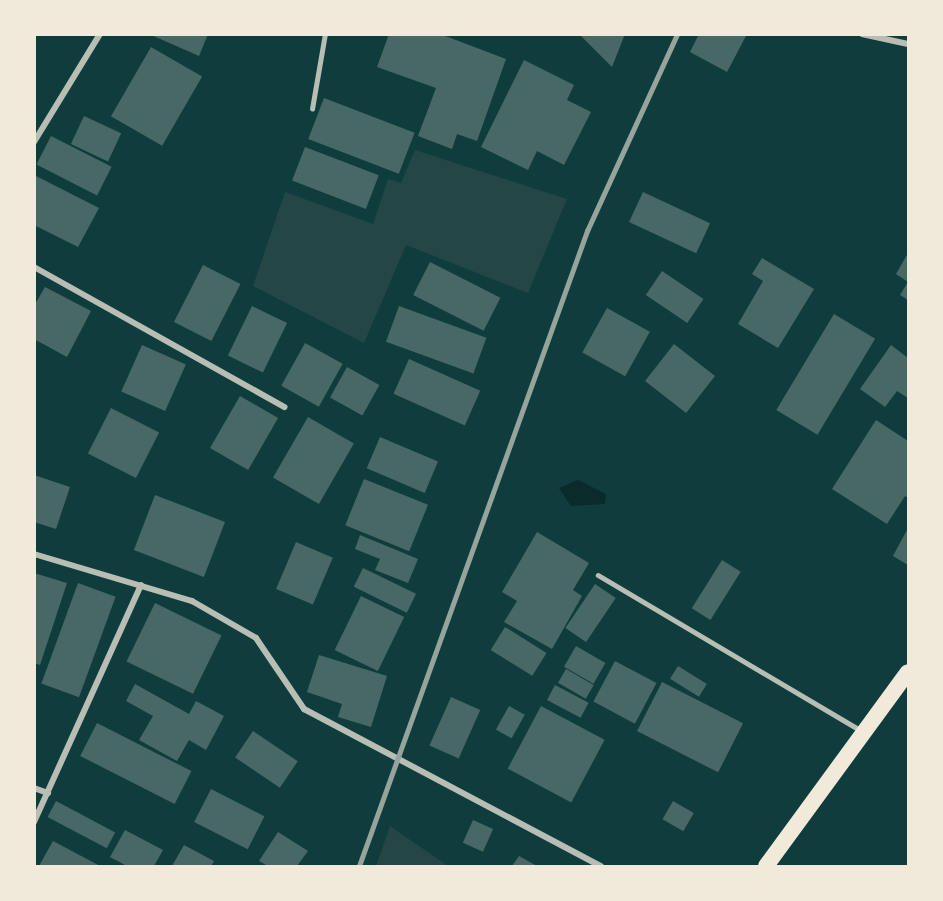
<!DOCTYPE html>
<html>
<head>
<meta charset="utf-8">
<style>
	body { margin:0 }
	#map { position:relative; width:943px; height:901px; overflow:hidden; background:#0f3d3e; font-family:"Nunito Sans",sans-serif }
	div>[style] { position:absolute }
	[style*='--x'] { left:calc(var(--x)*1px); top:calc(var(--y)*1px); width:calc(var(--w)*1px); rotate:calc(var(--a)*1deg) }
	.green>* { inset:0; background:#244646 }
	.water>* { inset:0; background:#0a2a2b }
	.building>* { inset:0; background:#486865; transform-origin:0 0 }
	.service>* { height:4.5px; margin:-2.25px; padding:0 2.25px; transform-origin:2.25px; border-radius:2.25px; background:#b8beb3 }
	.minor>* { height:6px; margin:-3px; padding:0 3px; transform-origin:3px; border-radius:3px; background:#b8beb3 }
	.trunk>* { height:16px; margin:-8px; padding:0 8px; transform-origin:8px; border-radius:8px; background:#f1e9da }
	.rail>* { height:4.5px; margin:-2.25px; padding:0 2.25px; transform-origin:2.25px; border-radius:2.25px; background:#97a49c }
	span { translate:-50% -50%; white-space:nowrap; text-align:center; line-height:1.15; -webkit-text-stroke:4.5px #f1e9da; paint-order:stroke }
	.frame { position:absolute; inset:0; border:36px solid #f1e9da; pointer-events:none }
</style>
</head>
<body>
<div id="map">
	<div class="green">
		<i style="clip-path:polygon(415px 150px,567px 199px,528px 293px,406px 245px,364px 343px,253px 286px,285px 192px,373px 224px,388px 179px,401px 183px)"></i>
		<i style="clip-path:polygon(390px 826px,448px 866px,376px 866px)"></i>
	</div>
	<div class="water">
		<i style="clip-path:polygon(578px 480px,606px 494px,605px 504px,571px 506px,559px 488px)"></i>
	</div>
	<div class="building">
		<i style="clip-path:polygon(149px 34px,208px 34px,199px 56px)"></i>
		<i style="clip-path:polygon(389px 34px,440px 34px,506px 59px,477px 141px,457px 134px,452px 149px,418px 136px,436px 88px,377px 67px)"></i>
		<i style="clip-path:polygon(579px 34px,625px 34px,612px 67px)"></i>
		<i style="clip-path:polygon(699px 34px,747px 34px,727px 72px,690px 52px)"></i>
		<i style="left:151px;top:47px;width:59px;height:80px;rotate:30deg"></i>
		<i style="clip-path:polygon(524px 60px,574px 85px,567px 100px,591px 112px,564px 165px,537px 151px,528px 170px,481px 147px)"></i>
		<i style="left:324px;top:98px;width:97px;height:44px;rotate:21deg"></i>
		<i style="left:84px;top:116px;width:41px;height:31px;rotate:25deg"></i>
		<i style="left:51px;top:136px;width:68px;height:32px;rotate:27deg"></i>
		<i style="left:305px;top:147px;width:79px;height:36px;rotate:21deg"></i>
		<i style="clip-path:polygon(36px 176px,99px 208px,78px 247px,34px 225px)"></i>
		<i style="left:643px;top:192px;width:74px;height:33px;rotate:25deg"></i>
		<i style="clip-path:polygon(908px 253px,908px 300px,900px 295px,908px 282px,896px 274px)"></i>
		<i style="clip-path:polygon(762px 258px,814px 289px,778px 348px,738px 324px,763px 281px,752px 274px)"></i>
		<i style="left:430px;top:262px;width:79px;height:37px;rotate:27deg"></i>
		<i style="left:203px;top:265px;width:42px;height:64px;rotate:27deg"></i>
		<i style="left:662px;top:271px;width:50px;height:29px;rotate:34deg"></i>
		<i style="clip-path:polygon(45px 287px,91px 311px,67px 357px,34px 339px,34px 306px)"></i>
		<i style="left:252px;top:306px;width:39px;height:55px;rotate:26deg"></i>
		<i style="left:399px;top:306px;width:93px;height:38px;rotate:20deg"></i>
		<i style="left:607px;top:308px;width:49px;height:51px;rotate:29deg"></i>
		<i style="left:834px;top:314px;width:48px;height:112px;rotate:31deg"></i>
		<i style="left:305px;top:343px;width:43px;height:49px;rotate:29deg"></i>
		<i style="left:674px;top:344px;width:52px;height:47px;rotate:38deg"></i>
		<i style="left:142px;top:345px;width:48px;height:51px;rotate:24deg"></i>
		<i style="clip-path:polygon(891px 345px,908px 358px,908px 398px,897px 391px,885px 407px,860px 389px)"></i>
		<i style="left:409px;top:359px;width:78px;height:38px;rotate:24deg"></i>
		<i style="left:347px;top:367px;width:37px;height:35px;rotate:29deg"></i>
		<i style="left:240px;top:396px;width:44px;height:60px;rotate:30deg"></i>
		<i style="left:111px;top:408px;width:54px;height:51px;rotate:27deg"></i>
		<i style="left:308px;top:417px;width:53px;height:70px;rotate:30deg"></i>
		<i style="clip-path:polygon(876px 420px,908px 441px,908px 498px,905px 496px,887px 524px,832px 489px)"></i>
		<i style="left:380px;top:437px;width:63px;height:34px;rotate:23deg"></i>
		<i style="clip-path:polygon(34px 475px,70px 487px,56px 529px,34px 522px)"></i>
		<i style="left:364px;top:479px;width:69px;height:50px;rotate:22deg"></i>
		<i style="left:155px;top:495px;width:75px;height:59px;rotate:21deg"></i>
		<i style="clip-path:polygon(908px 528px,908px 565px,893px 556px)"></i>
		<i style="clip-path:polygon(537px 532px,589px 563px,573px 590px,582px 596px,552px 649px,504px 622px,517px 601px,502px 592px)"></i>
		<i style="clip-path:polygon(360px 535px,418px 559px,408px 583px,375px 570px,380px 559px,355px 549px)"></i>
		<i style="left:296px;top:542px;width:40px;height:51px;rotate:23deg"></i>
		<i style="left:722px;top:560px;width:22px;height:57px;rotate:32deg"></i>
		<i style="left:363px;top:568px;width:59px;height:21px;rotate:26deg"></i>
		<i style="clip-path:polygon(34px 573px,67px 583px,40px 665px,34px 663px)"></i>
		<i style="left:78px;top:583px;width:40px;height:107px;rotate:20deg"></i>
		<i style="left:595px;top:584px;width:25px;height:53px;rotate:34deg"></i>
		<i style="left:361px;top:596px;width:48px;height:60px;rotate:26deg"></i>
		<i style="left:155px;top:603px;width:74px;height:65px;rotate:26deg"></i>
		<i style="left:505px;top:627px;width:49px;height:27px;rotate:32deg"></i>
		<i style="left:576px;top:646px;width:34px;height:24px;rotate:30deg"></i>
		<i style="clip-path:polygon(319px 655px,387px 676px,371px 727px,338px 717px,342px 704px,307px 692px)"></i>
		<i style="left:615px;top:661px;width:47px;height:46px;rotate:28deg"></i>
		<i style="left:678px;top:666px;width:34px;height:15px;rotate:32deg"></i>
		<i style="left:566px;top:669px;width:32px;height:16px;rotate:30deg"></i>
		<i style="left:662px;top:682px;width:91px;height:55px;rotate:27deg"></i>
		<i style="clip-path:polygon(135px 684px,189px 714px,196px 701px,224px 716px,206px 750px,189px 740px,177px 761px,139px 740px,153px 716px,126px 701px)"></i>
		<i style="left:555px;top:685px;width:38px;height:17px;rotate:28deg"></i>
		<i style="left:451px;top:697px;width:32px;height:53px;rotate:24deg"></i>
		<i style="left:509px;top:706px;width:18px;height:27px;rotate:29deg"></i>
		<i style="left:541px;top:706px;width:72px;height:71px;rotate:28deg"></i>
		<i style="left:97px;top:723px;width:106px;height:37px;rotate:27deg"></i>
		<i style="left:253px;top:731px;width:54px;height:32px;rotate:34deg"></i>
		<i style="left:211px;top:789px;width:60px;height:37px;rotate:27deg"></i>
		<i style="left:56px;top:801px;width:67px;height:18px;rotate:28deg"></i>
		<i style="left:673px;top:801px;width:24px;height:21px;rotate:30deg"></i>
		<i style="left:473px;top:820px;width:22px;height:25px;rotate:24deg"></i>
		<i style="clip-path:polygon(125px 830px,163px 850px,154px 866px,127px 866px,110px 857px)"></i>
		<i style="clip-path:polygon(278px 832px,308px 851px,297px 866px,268px 866px,259px 861px)"></i>
		<i style="clip-path:polygon(53px 841px,100px 866px,39px 866px)"></i>
		<i style="clip-path:polygon(184px 845px,214px 861px,211px 866px,172px 866px)"></i>
		<i style="clip-path:polygon(519px 856px,537px 866px,512px 866px)"></i>
	</div>
	<div class="service">
		<i style="--x:312;--y:109;--w:76;--a:-80.2"></i>
		<i style="--x:598;--y:575;--w:307;--a:30.6"></i>
	</div>
	<div class="minor">
		<i style="--x:862;--y:34;--w:47;--a:12.3"></i>
		<i style="--x:34;--y:142;--w:127;--a:-58.6"></i>
		<i style="--x:34;--y:267;--w:287;--a:29.2"></i>
		<i style="--x:34;--y:554;--w:165;--a:16.6"></i>
		<i style="--x:192;--y:601;--w:74;--a:30"></i>
		<i style="--x:256;--y:638;--w:86;--a:55.9"></i>
		<i style="--x:304;--y:709;--w:336;--a:27.9"></i>
		<i style="--x:34;--y:788;--w:15;--a:20"></i>
		<i style="--x:34;--y:822;--w:260;--a:-65.7"></i>
	</div>
	<div class="trunk">
		<i style="--x:766;--y:866;--w:240;--a:-53.8"></i>
	</div>
	<div class="rail">
		<i style="--x:359;--y:866;--w:675;--a:-70.25"></i>
		<i style="--x:587;--y:231;--w:217;--a:-65.4"></i>
	</div>
	<div class="frame"></div>
</div>
</body>
</html>
